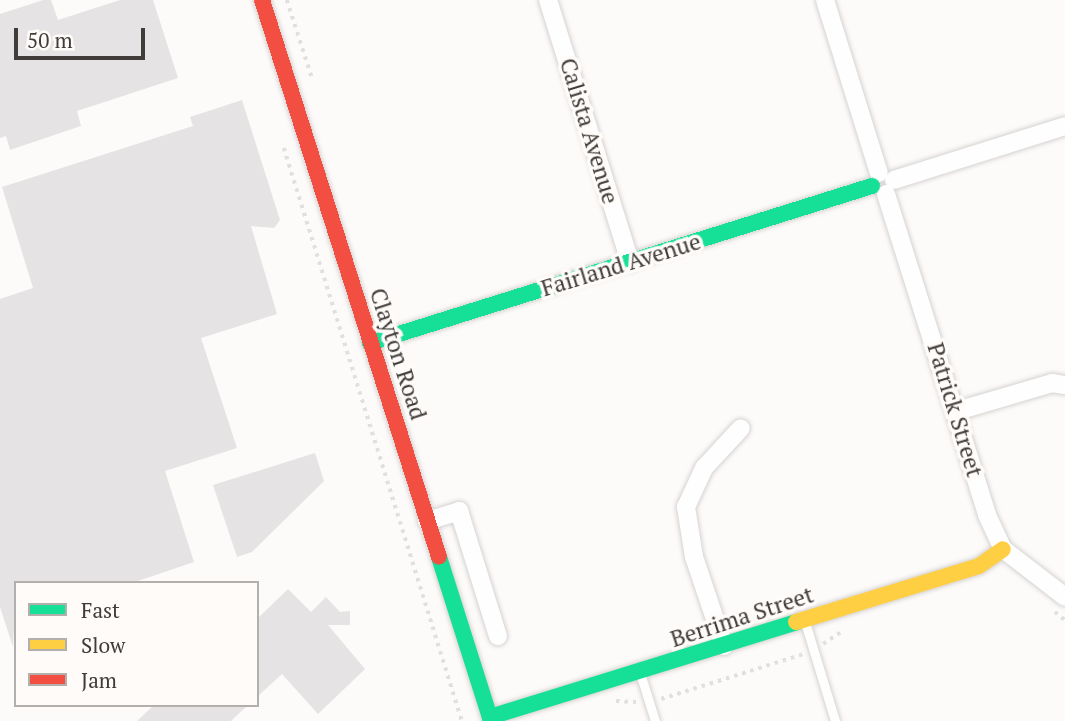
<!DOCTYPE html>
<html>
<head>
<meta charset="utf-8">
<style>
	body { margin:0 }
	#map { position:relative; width:1065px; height:721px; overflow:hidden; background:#fdfbfa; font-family:"PT Serif",serif }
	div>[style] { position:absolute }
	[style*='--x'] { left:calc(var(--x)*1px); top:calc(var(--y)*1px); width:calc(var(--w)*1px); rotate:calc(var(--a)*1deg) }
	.building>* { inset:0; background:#e5e3e3 }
	.path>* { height:3.5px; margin-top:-1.75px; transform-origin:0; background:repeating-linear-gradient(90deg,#e0e0e0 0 3.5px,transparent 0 8.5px) }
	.roads { filter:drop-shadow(0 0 2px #d5d3d1) drop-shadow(0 0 2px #d5d3d1) }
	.lane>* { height:9px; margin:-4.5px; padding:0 4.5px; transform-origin:4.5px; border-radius:4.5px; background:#fffefe }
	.street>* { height:18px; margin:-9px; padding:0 9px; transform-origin:9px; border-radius:9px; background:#fffefe }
	.fast>* { height:16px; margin:-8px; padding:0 8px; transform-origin:8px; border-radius:8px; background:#16e098 }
	.slow>* { height:16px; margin:-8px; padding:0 8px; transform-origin:8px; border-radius:8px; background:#ffcf43 }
	.jam>* { height:16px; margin:-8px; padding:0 8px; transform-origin:8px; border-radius:8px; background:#f24e42 }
	span { translate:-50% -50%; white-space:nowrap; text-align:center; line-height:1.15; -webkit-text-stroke:7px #fefbf9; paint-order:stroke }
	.street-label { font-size:23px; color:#3f3c3a }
	.legend { position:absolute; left:14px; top:581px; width:245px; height:126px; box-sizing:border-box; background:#fefbf9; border:2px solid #b2afad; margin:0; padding:9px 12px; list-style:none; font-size:21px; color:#3f3c3a }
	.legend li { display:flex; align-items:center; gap:14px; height:35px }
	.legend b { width:35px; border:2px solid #b2afad }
	.scale { position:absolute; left:14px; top:28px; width:131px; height:32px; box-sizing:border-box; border:4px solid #3f3c3a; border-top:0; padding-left:9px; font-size:21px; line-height:24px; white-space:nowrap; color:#3f3c3a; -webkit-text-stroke:5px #fefbf9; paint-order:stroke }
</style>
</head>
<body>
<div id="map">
	<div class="building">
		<i style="clip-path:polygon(43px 0,51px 0,58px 20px,120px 0,153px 0,178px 78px,77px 111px,81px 126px,10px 150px,6px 136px,0 138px,0 14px)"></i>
		<i style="clip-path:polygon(242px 100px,280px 220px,274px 228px,251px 226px,277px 314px,201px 338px,237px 448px,165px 471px,194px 562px,132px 583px,16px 583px,13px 647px,0 607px,0 299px,33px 288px,2px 187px,193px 126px,190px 117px)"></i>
		<i style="clip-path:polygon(315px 453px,324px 481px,252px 552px,237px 557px,213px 485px)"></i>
		<i style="clip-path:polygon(288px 589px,311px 612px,326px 597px,340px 612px,350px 611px,350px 625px,328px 625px,365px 669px,318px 714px,282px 674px,257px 697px,257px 619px)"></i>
		<i style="clip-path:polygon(154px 705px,248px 705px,231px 721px,137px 721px)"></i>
	</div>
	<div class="path">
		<i style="--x:287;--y:0;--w:82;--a:72.2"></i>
		<i style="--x:284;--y:148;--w:600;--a:72.74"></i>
		<i style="--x:1055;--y:612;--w:13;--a:39"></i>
		<i style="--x:823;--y:644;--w:23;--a:-34"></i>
		<i style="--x:661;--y:699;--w:150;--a:-17.5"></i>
		<i style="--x:616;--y:701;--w:20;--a:3"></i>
	</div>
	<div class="roads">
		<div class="lane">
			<i style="--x:805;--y:622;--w:103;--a:73.1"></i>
			<i style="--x:640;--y:673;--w:50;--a:72.6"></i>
		</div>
		<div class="street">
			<i style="--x:548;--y:0;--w:275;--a:72.6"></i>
			<i style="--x:825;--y:0;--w:181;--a:72.7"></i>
			<i style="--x:894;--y:180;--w:179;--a:-17.5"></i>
			<i style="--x:886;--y:194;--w:337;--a:72.5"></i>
			<i style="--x:987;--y:515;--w:38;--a:65"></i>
			<i style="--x:1003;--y:549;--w:78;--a:37.7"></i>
			<i style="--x:957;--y:411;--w:99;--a:-16.4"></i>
			<i style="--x:1052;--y:383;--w:13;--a:9"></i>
			<i style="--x:427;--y:521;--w:34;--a:-17"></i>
			<i style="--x:459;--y:511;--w:131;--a:72.7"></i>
			<i style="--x:724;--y:646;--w:94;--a:-108.6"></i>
			<i style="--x:694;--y:557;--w:51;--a:-99.1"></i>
			<i style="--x:686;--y:507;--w:43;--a:-65.2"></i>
			<i style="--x:704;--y:468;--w:54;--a:-47.2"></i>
		</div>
		<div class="fast">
			<i style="--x:370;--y:343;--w:526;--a:-17.37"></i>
			<i style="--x:439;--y:557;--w:172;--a:72.4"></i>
			<i style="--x:490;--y:717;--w:320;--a:-17.2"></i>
		</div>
		<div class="slow">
			<i style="--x:796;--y:622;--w:191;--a:-17"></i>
			<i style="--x:979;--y:566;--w:29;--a:-35"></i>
		</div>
		<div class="jam">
			<i style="--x:262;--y:0;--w:584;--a:72.37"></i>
		</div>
	</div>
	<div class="street-label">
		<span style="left:589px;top:131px;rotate:73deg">Calista Avenue</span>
		<span style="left:621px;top:265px;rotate:-17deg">Fairland Avenue</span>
		<span style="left:398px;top:354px;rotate:72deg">Clayton Road</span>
		<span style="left:955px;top:410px;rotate:73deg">Patrick Street</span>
		<span style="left:742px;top:617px;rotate:-18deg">Berrima Street</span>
	</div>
	<ul class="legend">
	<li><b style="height:9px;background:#16e098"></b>Fast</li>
	<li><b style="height:9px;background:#ffcf43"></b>Slow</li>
	<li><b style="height:9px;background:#f24e42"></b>Jam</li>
	</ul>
	<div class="scale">50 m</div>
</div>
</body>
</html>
